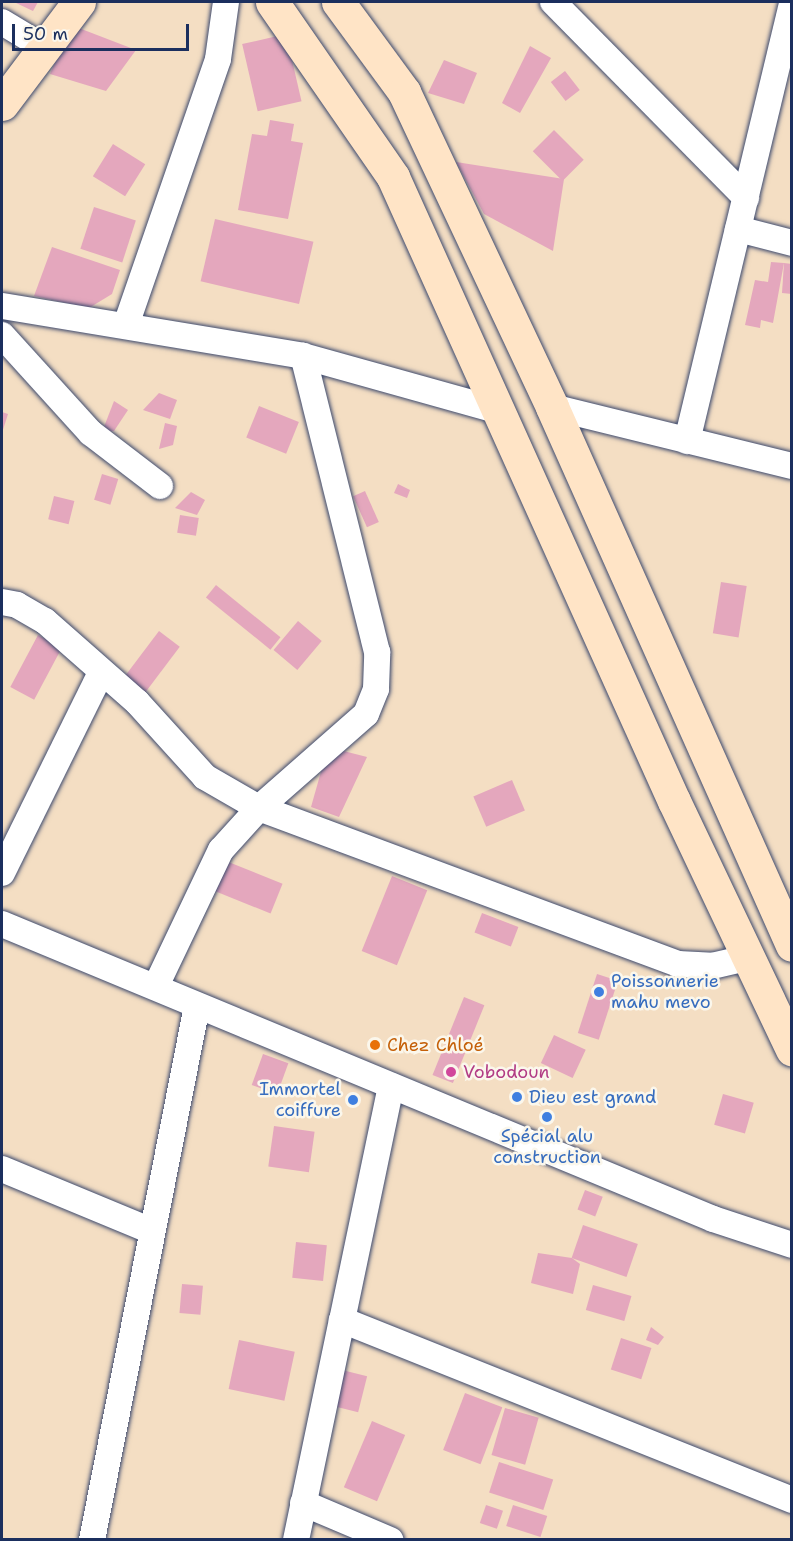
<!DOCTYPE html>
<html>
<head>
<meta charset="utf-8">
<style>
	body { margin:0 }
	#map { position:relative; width:793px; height:1541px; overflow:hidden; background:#f4dec3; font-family:"Shantell Sans",sans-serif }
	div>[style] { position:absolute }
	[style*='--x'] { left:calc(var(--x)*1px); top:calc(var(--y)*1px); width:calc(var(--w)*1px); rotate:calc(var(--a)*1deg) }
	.building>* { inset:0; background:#e4a7bd; transform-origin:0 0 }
	.roads { filter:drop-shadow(0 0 2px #3c496d) drop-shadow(0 0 2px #3c496d) }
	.street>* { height:26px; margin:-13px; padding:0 13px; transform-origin:13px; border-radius:13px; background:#fff }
	.secondary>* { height:33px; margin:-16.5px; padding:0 16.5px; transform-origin:16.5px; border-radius:16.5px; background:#ffe4c6 }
	.dots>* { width:16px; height:16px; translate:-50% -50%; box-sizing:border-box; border:3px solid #fbf7ec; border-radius:50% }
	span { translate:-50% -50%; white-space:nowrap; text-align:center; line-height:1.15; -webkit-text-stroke:5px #fbf7ec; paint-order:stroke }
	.shop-label { font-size:18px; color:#366cbe }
	.left { translate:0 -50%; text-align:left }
	.right { translate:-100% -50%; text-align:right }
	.food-label { font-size:18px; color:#c56008 }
	.hotel-label { font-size:18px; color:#b23c85 }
	.frame { position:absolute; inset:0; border:3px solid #1b2f5e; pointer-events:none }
	.scale { position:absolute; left:12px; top:24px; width:177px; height:27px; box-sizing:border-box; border:3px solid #1b2f5e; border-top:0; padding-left:8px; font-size:18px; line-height:21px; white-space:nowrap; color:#1b2f5e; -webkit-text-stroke:4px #fbf7ec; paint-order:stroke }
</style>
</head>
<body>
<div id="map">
	<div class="building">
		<i style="clip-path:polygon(14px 2px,38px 2px,33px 11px)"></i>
		<i style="clip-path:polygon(71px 25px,136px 50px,106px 91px,50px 74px)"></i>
		<i style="left:286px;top:34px;width:69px;height:45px;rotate:77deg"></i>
		<i style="clip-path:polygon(530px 46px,551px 58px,520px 113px,502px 103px)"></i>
		<i style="clip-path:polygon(444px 60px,477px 73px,464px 104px,428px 93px)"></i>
		<i style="left:565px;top:71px;width:24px;height:18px;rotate:52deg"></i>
		<i style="clip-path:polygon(270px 120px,294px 124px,291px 141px,303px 143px,288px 219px,238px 210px,252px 134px,267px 136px)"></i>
		<i style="left:554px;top:130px;width:42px;height:30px;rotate:45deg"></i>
		<i style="left:113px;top:144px;width:38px;height:38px;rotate:32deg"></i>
		<i style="clip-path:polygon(456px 162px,564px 179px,553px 251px,484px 214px)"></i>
		<i style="left:94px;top:207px;width:44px;height:44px;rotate:18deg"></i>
		<i style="left:215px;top:219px;width:101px;height:64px;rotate:13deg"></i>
		<i style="clip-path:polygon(52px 247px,120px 270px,112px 294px,89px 308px,34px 296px)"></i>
		<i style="clip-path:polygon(771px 262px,784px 263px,773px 323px,761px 320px,760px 328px,745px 325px,755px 280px,768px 282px)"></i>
		<i style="clip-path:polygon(784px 263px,792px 264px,792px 294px,782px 293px)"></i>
		<i style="clip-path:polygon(159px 393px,177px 400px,170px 419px,143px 410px)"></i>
		<i style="clip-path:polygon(114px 401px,128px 410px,114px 431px,102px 432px)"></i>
		<i style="left:259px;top:406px;width:43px;height:34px;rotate:22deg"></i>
		<i style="clip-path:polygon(2px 412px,8px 414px,2px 433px)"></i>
		<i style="clip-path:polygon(165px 423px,177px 426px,173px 445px,159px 449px)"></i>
		<i style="left:102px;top:474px;width:17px;height:27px;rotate:17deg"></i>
		<i style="clip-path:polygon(398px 484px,410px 490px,407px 498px,394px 493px)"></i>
		<i style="left:365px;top:491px;width:34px;height:13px;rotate:66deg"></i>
		<i style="clip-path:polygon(191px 492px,205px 500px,197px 515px,175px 508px)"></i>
		<i style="left:54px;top:496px;width:21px;height:24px;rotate:14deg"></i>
		<i style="left:180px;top:515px;width:19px;height:18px;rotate:9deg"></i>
		<i style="left:721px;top:582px;width:26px;height:52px;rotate:9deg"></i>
		<i style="left:216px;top:585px;width:83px;height:16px;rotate:39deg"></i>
		<i style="left:298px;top:621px;width:31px;height:38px;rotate:40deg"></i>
		<i style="left:159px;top:631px;width:26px;height:68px;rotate:37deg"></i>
		<i style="left:38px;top:635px;width:27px;height:59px;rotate:28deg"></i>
		<i style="clip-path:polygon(328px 747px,367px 757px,339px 817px,311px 807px)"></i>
		<i style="left:512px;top:780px;width:33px;height:42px;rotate:67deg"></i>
		<i style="left:226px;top:861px;width:61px;height:32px;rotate:22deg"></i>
		<i style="left:392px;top:876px;width:38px;height:81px;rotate:22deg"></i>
		<i style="left:482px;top:913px;width:39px;height:21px;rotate:21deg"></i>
		<i style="left:597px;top:974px;width:22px;height:62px;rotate:18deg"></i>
		<i style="left:464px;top:997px;width:22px;height:84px;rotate:22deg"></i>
		<i style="left:554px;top:1035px;width:35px;height:31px;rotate:25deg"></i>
		<i style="left:263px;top:1054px;width:27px;height:33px;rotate:20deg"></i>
		<i style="left:723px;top:1094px;width:32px;height:32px;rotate:16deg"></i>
		<i style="left:274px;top:1126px;width:41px;height:41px;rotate:8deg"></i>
		<i style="left:585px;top:1190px;width:19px;height:21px;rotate:21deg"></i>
		<i style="left:583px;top:1225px;width:58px;height:35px;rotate:19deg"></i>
		<i style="left:296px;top:1242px;width:31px;height:36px;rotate:6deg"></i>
		<i style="clip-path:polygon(538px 1253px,572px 1258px,580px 1264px,573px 1294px,531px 1283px)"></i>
		<i style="left:182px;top:1284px;width:21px;height:29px;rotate:5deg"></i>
		<i style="left:593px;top:1285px;width:40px;height:26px;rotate:16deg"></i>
		<i style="clip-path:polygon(651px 1327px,664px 1337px,658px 1345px,646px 1340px)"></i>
		<i style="left:621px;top:1338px;width:32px;height:33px;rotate:18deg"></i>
		<i style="left:239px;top:1340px;width:57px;height:50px;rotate:12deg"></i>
		<i style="left:338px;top:1369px;width:30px;height:37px;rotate:14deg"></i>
		<i style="left:465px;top:1393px;width:40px;height:61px;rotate:21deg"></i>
		<i style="left:505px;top:1408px;width:35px;height:49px;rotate:16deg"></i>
		<i style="left:372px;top:1421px;width:36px;height:72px;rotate:23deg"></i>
		<i style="left:499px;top:1462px;width:57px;height:32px;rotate:18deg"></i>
		<i style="left:486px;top:1505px;width:18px;height:19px;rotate:19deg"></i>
		<i style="left:513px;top:1505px;width:36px;height:22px;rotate:18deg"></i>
	</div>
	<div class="roads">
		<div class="street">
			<i style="--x:553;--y:2;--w:275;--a:45.4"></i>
			<i style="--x:2;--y:22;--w:50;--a:31.2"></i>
			<i style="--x:738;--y:229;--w:56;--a:14.5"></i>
			<i style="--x:2;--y:306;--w:305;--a:9.4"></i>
			<i style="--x:303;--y:356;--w:205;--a:15.6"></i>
			<i style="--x:126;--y:325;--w:281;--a:-70.9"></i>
			<i style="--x:218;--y:59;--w:58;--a:-82"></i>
			<i style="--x:2;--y:335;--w:132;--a:47.8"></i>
			<i style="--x:91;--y:433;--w:87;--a:37.5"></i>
			<i style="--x:552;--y:407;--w:247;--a:13.8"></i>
			<i style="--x:687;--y:441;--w:448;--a:-76.5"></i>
			<i style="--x:2;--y:602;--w:15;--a:11"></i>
			<i style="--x:17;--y:605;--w:32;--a:30"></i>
			<i style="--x:45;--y:621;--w:123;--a:41.4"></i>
			<i style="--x:137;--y:702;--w:101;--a:47.8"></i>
			<i style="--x:205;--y:777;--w:62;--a:29.9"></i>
			<i style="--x:259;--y:808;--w:447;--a:20.4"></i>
			<i style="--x:678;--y:964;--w:34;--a:3"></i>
			<i style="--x:712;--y:966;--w:37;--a:-13"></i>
			<i style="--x:2;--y:873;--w:223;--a:-63.7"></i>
			<i style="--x:2;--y:924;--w:770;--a:22.53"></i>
			<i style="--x:713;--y:1219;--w:83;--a:18.2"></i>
			<i style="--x:156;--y:986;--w:151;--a:-64.5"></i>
			<i style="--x:221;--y:850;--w:57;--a:-47.9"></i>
			<i style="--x:259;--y:808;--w:142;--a:-41.3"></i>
			<i style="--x:366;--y:714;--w:27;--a:-68"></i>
			<i style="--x:376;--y:689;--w:37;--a:-88"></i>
			<i style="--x:377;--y:652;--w:305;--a:-104"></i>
			<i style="--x:391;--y:1086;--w:239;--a:101.8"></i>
			<i style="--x:342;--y:1320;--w:485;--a:21.8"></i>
			<i style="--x:2;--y:1169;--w:162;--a:22.5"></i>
			<i style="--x:303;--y:1503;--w:95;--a:23"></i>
			<i style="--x:92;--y:1540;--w:544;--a:-78.88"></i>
			<i style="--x:296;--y:1540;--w:225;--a:-78.2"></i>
		</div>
		<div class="secondary">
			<i style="--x:272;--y:2;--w:213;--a:55.3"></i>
			<i style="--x:393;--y:177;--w:684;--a:65.76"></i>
			<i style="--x:674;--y:801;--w:275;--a:64.6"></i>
			<i style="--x:338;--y:2;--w:112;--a:53.7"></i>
			<i style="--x:404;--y:92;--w:348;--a:64.8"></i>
			<i style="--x:552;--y:407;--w:589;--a:65.96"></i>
			<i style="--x:2;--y:104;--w:128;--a:-53"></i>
		</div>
	</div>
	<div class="dots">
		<i style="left:599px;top:992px;background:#3f7fe0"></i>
		<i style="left:375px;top:1045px;background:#e8710a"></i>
		<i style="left:451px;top:1072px;background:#d1479c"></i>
		<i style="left:517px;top:1097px;background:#3f7fe0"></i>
		<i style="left:353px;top:1100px;background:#3f7fe0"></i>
		<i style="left:547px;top:1117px;background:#3f7fe0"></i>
	</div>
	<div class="shop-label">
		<span class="left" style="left:611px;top:992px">Poissonnerie<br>mahu mevo</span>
		<span class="right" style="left:341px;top:1100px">Immortel<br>coiffure</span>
		<span class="left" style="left:529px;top:1097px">Dieu est grand</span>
		<span style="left:547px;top:1147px">Spécial alu<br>construction</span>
	</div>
	<div class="food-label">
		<span class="left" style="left:387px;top:1045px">Chez Chloé</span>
	</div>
	<div class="hotel-label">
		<span class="left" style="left:463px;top:1072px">Vobodoun</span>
	</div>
	<div class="frame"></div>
	<div class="scale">50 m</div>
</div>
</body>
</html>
